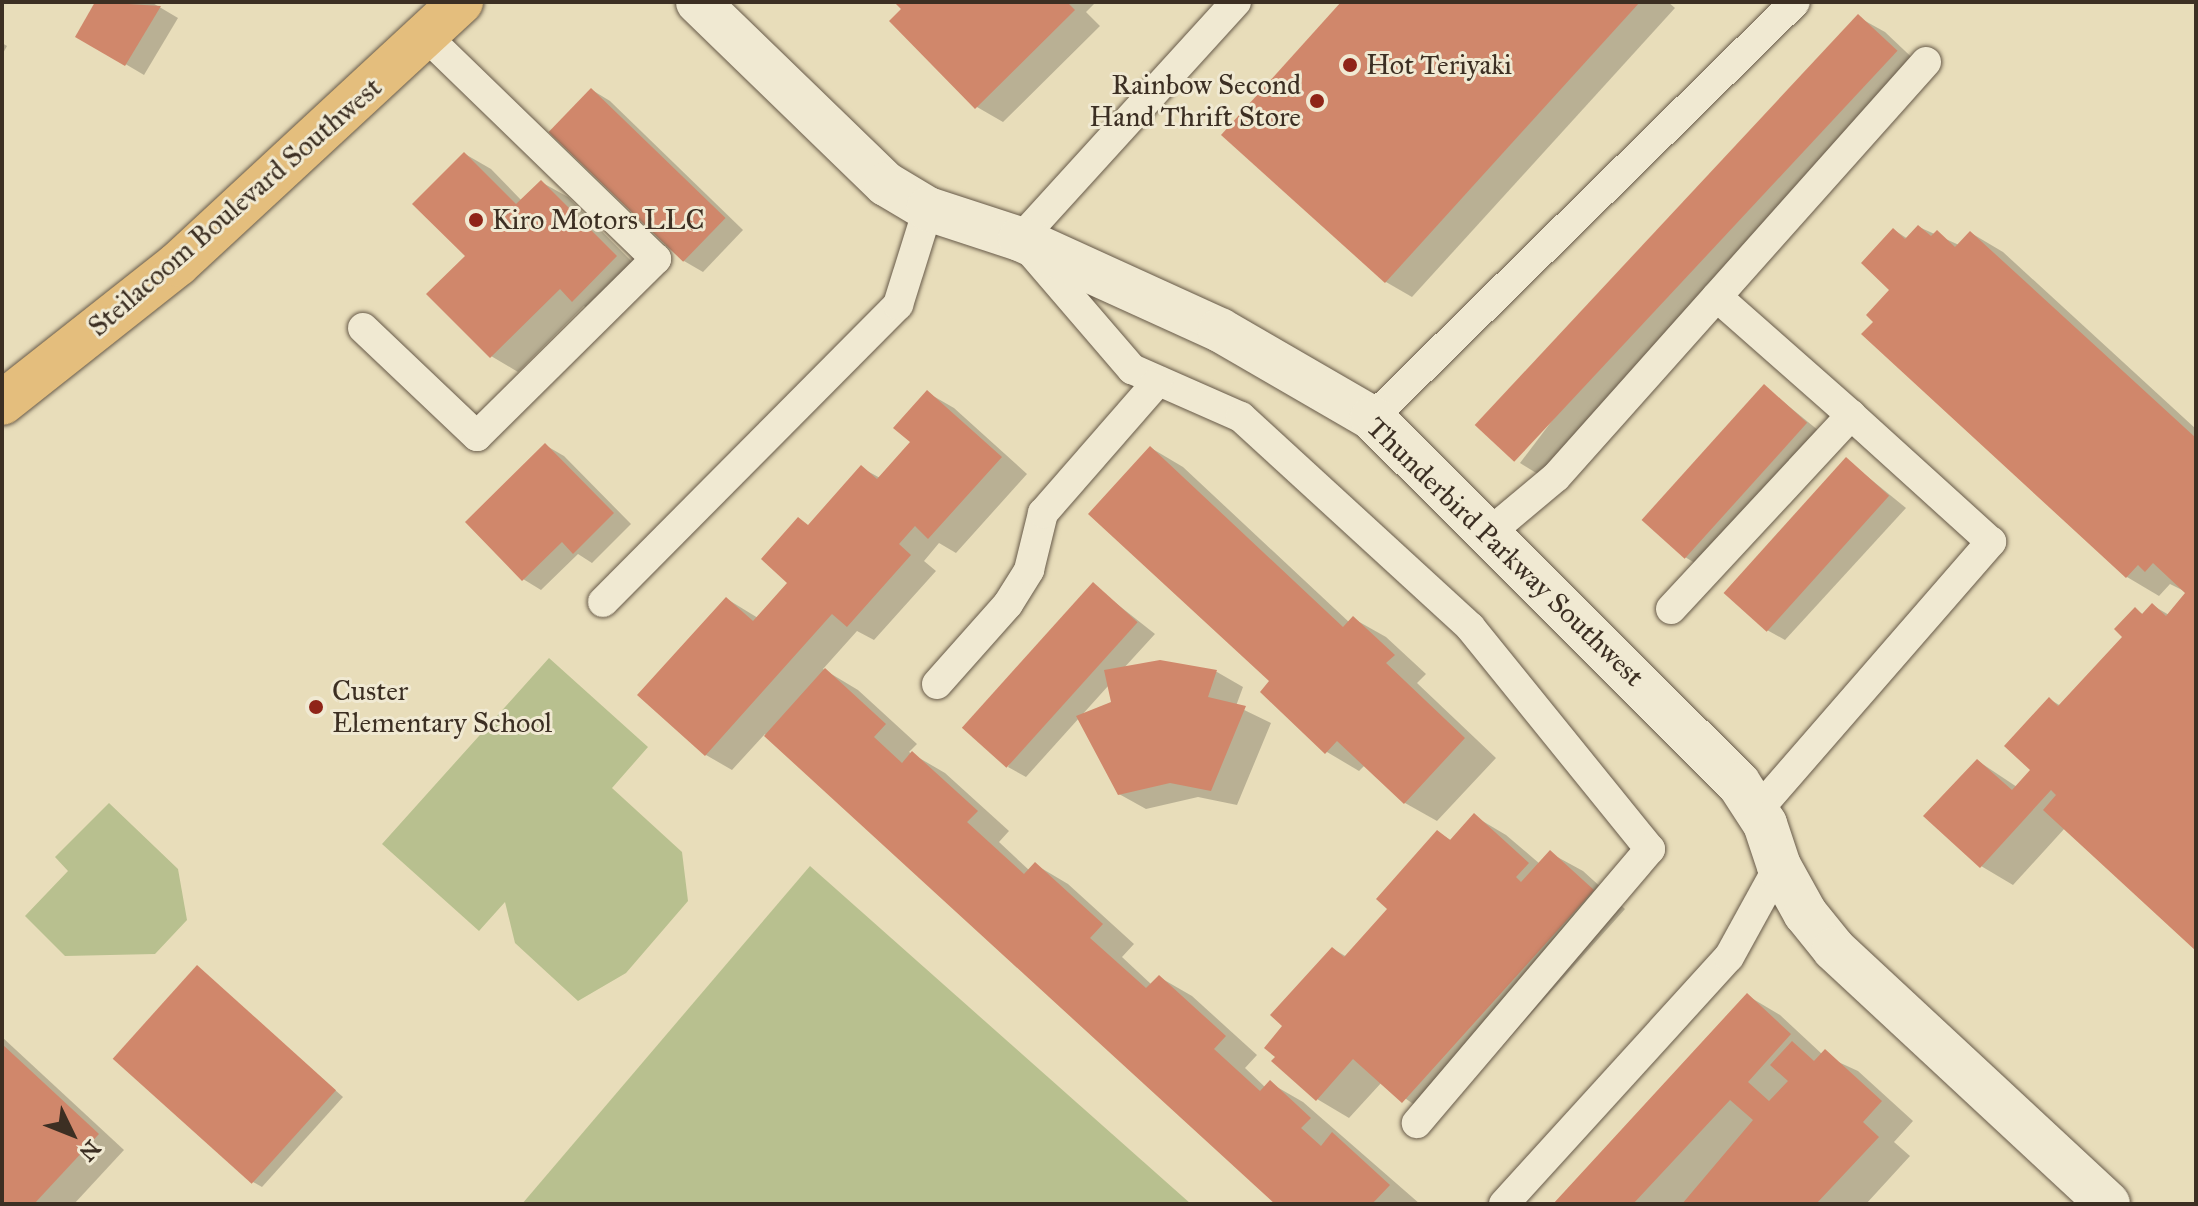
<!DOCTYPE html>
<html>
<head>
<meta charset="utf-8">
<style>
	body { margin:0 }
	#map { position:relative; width:2198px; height:1206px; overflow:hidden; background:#e8ddba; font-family:"IM FELL Great Primer",serif }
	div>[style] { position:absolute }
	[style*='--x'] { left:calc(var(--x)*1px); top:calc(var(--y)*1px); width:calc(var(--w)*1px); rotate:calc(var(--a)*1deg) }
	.green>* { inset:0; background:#b8c08f }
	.shadow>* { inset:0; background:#0003 }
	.building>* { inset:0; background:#d0876b; transform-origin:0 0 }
	.roads { filter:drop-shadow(0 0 2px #675a49) drop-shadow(0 0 2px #675a49) }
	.lane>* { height:30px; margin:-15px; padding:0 15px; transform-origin:15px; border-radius:15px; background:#f0e9d2 }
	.street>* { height:44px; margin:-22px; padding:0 22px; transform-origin:22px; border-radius:22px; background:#f0e9d2 }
	.primary>* { height:44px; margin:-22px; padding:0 22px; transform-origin:22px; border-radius:22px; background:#e4be7d }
	.dots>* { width:22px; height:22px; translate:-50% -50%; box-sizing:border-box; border:4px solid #f0e9d2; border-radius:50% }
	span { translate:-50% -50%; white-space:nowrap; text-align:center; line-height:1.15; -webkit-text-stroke:6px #f0e9d2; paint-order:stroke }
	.poi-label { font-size:28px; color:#3c2f23 }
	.left { translate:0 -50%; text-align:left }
	.right { translate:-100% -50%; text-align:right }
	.street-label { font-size:28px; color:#3c2f23 }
	.frame { position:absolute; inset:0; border:4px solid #3c2f23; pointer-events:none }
	.north { position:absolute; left:32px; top:1094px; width:80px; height:80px; -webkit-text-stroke:6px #f0e9d2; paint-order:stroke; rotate:133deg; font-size:22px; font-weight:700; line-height:32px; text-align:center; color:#3c2f23 }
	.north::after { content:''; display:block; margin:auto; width:28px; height:36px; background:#3c2f23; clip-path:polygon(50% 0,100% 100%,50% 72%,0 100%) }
</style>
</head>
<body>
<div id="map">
	<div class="green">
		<i style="clip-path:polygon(549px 658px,648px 747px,612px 788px,682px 852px,688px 901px,626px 973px,578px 1001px,515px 943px,505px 902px,479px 931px,382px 844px)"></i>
		<i style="clip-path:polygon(109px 803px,178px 869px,187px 920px,155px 954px,65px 956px,25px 916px,68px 871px,55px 857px)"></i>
		<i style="clip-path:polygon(810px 866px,1191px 1204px,522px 1204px)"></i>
	</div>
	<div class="shadow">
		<i style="clip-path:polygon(98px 2px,151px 2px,178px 18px,144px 75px,78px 36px)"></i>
		<i style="clip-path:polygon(897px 2px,1096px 2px,1086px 12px,1100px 26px,1003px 122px,977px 107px)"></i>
		<i style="clip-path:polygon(1344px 2px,1668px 2px,1675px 8px,1412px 297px,1386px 282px,1224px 134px)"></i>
		<i style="clip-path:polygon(1858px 17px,1885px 32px,1923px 68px,1546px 479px,1520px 463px)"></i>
		<i style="clip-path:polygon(2px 43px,7px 46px,2px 55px)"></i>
		<i style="clip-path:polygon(592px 90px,610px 101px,743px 230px,703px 272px,684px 261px)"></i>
		<i style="clip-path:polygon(465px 154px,491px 169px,522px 201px,541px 182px,568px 197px,642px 272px,600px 315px,584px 306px,518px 372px,491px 356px,468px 256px)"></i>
		<i style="clip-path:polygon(1919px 227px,1959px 245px,1971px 233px,2003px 252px,2196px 429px,2196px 949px,2065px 828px,2013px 885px,1981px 866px,1978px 761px,2017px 787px,2033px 770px,2049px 699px,2061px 706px,2125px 637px,2135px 609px,2144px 615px,2152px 605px,2169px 615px,2188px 593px,2170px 584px,2159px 596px,2127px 577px,1876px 321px,1892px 290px,1894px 230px,1908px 239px)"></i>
		<i style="clip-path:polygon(1764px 386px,1824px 435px,1703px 568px,1685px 557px)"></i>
		<i style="clip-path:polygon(928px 393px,954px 408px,1027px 474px,956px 553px,939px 543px,924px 561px,936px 571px,874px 640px,857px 631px,823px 669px,858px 690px,917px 744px,909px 752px,945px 773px,1009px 831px,999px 842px,1030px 871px,1036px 865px,1068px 884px,1134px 944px,1122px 957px,1152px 985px,1159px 977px,1192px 996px,1257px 1055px,1245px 1068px,1266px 1088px,1270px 1083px,1303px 1102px,1420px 1204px,1278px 1204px,765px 734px,732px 770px,706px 755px,640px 695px,727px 599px,758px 618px,790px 583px,810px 526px,862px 468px,880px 478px,912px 442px)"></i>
		<i style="clip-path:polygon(545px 445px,564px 456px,631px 524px,592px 563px,578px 554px,541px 590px,523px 579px)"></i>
		<i style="clip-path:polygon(1151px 448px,1183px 467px,1350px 623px,1354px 619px,1386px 637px,1426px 674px,1417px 683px,1496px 758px,1437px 821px,1405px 803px,1365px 765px,1359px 771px,1327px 752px,1262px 692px,1272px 681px)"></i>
		<i style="clip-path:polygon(1847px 460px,1906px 508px,1785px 640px,1767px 630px)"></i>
		<i style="clip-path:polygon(evenodd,1093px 585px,1155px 634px,1123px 669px,1160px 663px,1217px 672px,1243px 687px,1236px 706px,1271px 723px,1237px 805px,1198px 797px,1146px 809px,1119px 794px,1080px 717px,1026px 777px,1008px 767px,1093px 585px,1109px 685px,1113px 703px,1081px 716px,1109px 685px)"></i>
		<i style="clip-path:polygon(1474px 816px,1506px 835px,1540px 864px,1550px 853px,1583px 871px,1625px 909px,1436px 1120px,1382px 1082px,1349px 1118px,1317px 1099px,1285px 1026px,1333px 949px,1347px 957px,1390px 909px,1438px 832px,1452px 841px)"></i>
		<i style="clip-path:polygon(197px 967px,343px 1097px,262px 1187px,253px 1182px)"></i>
		<i style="clip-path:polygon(1748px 996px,1780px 1015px,1823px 1055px,1858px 1071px,1913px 1121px,1894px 1142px,1910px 1156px,1866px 1204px,1556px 1204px)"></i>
		<i style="clip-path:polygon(2px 1037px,124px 1150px,74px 1204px,2px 1204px)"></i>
	</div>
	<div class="building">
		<i style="clip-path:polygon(95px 2px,161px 6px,125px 66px,75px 37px)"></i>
		<i style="clip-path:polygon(894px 2px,1067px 2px,1075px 10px,975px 109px,889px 21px,901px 9px)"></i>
		<i style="clip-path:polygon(1341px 2px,1640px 2px,1385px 283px,1221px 135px)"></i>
		<i style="left:1858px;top:14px;width:54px;height:562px;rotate:43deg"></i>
		<i style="left:591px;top:88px;width:187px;height:61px;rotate:44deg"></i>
		<i style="clip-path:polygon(464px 152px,516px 204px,541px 180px,617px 256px,572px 302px,560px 289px,490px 358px,426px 294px,465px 256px,412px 204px)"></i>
		<i style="clip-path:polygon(1918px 225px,1931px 236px,1937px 230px,1955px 247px,1970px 231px,2196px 438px,2196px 951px,2043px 810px,2056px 795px,2051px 790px,1980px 868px,1923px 816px,1977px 759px,2012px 790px,2030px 770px,2004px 746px,2049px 697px,2058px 706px,2122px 637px,2114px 629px,2135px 607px,2142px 614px,2152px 603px,2166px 616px,2185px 593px,2153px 563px,2145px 572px,2138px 565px,2126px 578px,1861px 334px,1873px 322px,1866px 315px,1889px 290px,1861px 263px,1893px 228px,1905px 239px)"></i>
		<i style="left:1764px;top:384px;width:58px;height:183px;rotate:42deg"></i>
		<i style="clip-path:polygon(927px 390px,1002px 457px,928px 539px,915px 526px,899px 544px,911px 555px,847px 627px,832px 614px,705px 756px,637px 695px,726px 597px,753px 621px,787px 583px,761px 559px,798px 517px,808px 525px,861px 465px,877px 479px,910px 442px,893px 428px)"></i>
		<i style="clip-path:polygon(545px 443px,614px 513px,573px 554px,562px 542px,522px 581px,465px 522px)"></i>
		<i style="clip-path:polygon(1150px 446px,1343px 627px,1353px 616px,1395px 655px,1386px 663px,1465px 738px,1404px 804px,1337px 741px,1325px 754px,1260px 692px,1269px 681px,1088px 514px)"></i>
		<i style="left:1846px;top:457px;width:58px;height:183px;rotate:42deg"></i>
		<i style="left:1093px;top:582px;width:60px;height:196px;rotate:42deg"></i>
		<i style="clip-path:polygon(1160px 660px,1217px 670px,1208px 697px,1246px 706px,1211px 791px,1170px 783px,1118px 795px,1076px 716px,1111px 702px,1104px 670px)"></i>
		<i style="clip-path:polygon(825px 668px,886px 724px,874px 737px,902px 763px,912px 751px,978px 811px,967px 822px,1024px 874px,1035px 862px,1103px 924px,1090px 938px,1146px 988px,1159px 975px,1226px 1036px,1214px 1049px,1260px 1091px,1270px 1080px,1311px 1118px,1301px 1128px,1321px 1146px,1332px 1132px,1390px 1185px,1372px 1204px,1275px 1204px,764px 736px)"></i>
		<i style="clip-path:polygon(1474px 813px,1529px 863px,1516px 877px,1521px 882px,1550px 850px,1594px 890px,1402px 1103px,1353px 1059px,1316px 1101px,1271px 1061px,1275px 1057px,1264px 1048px,1282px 1026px,1270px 1015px,1332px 947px,1344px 957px,1387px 909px,1376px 899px,1437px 830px,1450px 840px)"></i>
		<i style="left:197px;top:965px;width:187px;height:126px;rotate:42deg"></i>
		<i style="clip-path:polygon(1747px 993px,1791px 1034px,1748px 1082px,1769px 1101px,1788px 1081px,1770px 1065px,1792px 1041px,1814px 1061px,1825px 1049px,1882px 1101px,1863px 1122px,1879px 1137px,1816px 1204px,1682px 1204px,1753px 1120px,1730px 1100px,1633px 1204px,1553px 1204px)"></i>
		<i style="clip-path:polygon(2px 1044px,99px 1134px,34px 1204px,2px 1204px)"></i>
	</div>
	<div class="roads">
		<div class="lane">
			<i style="--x:1236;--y:2;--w:321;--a:132.3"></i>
			<i style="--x:1020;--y:239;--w:172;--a:49.3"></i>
			<i style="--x:1132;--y:369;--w:119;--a:23.8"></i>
			<i style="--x:1241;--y:417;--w:311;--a:42.5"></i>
			<i style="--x:1470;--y:627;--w:286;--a:51"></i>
			<i style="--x:1650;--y:849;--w:360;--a:130.4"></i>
			<i style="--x:363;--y:328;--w:157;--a:43.5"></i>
			<i style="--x:477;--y:436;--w:252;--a:-44.7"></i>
			<i style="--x:656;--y:259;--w:320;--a:-135.9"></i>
			<i style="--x:1372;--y:418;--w:593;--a:-44.52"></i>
			<i style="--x:1489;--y:533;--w:87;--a:-39.9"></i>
			<i style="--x:1556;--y:477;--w:556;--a:-48.28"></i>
			<i style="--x:603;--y:602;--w:419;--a:-45.2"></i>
			<i style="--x:898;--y:305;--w:101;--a:-72.6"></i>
			<i style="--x:1671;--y:609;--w:265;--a:-47.1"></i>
			<i style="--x:1851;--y:415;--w:179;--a:-138.6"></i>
			<i style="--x:937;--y:684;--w:107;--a:-48.4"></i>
			<i style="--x:1008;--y:604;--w:40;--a:-58"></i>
			<i style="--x:1029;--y:570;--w:59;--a:-76.2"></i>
			<i style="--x:1043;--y:513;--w:175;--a:-48.9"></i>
			<i style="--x:1757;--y:811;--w:357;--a:-49"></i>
			<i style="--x:1991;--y:542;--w:189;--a:-137.8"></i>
			<i style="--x:1504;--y:1204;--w:334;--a:-47.7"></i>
			<i style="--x:1729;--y:957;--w:104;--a:-61.2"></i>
		</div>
		<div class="street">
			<i style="--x:698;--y:2;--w:262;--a:44.1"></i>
			<i style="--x:886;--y:184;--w:49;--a:30.8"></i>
			<i style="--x:928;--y:209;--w:97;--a:18.1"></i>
			<i style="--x:1020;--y:239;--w:220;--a:24.5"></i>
			<i style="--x:1220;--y:330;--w:176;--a:30.1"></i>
			<i style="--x:1372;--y:418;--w:518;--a:44.92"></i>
			<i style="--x:1739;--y:784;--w:48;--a:57"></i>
			<i style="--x:1765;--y:824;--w:44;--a:71.6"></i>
			<i style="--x:1779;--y:866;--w:54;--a:61"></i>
			<i style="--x:1805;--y:913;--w:46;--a:51.1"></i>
			<i style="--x:1834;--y:949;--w:374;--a:42.9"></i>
		</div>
		<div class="primary">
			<i style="--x:2;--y:403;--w:224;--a:-38.3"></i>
			<i style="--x:178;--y:264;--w:386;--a:-42.8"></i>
		</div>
	</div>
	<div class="dots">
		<i style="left:1350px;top:65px;background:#8f2418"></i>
		<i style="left:1317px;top:101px;background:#8f2418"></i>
		<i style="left:476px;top:220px;background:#8f2418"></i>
		<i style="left:316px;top:707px;background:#8f2418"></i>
	</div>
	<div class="poi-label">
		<span class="left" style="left:1366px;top:65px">Hot Teriyaki</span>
		<span class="right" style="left:1301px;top:101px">Rainbow Second<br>Hand Thrift Store</span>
		<span class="left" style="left:492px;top:220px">Kiro Motors LLC</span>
		<span class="left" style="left:332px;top:707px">Custer<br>Elementary School</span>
	</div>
	<div class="street-label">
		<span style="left:235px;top:207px;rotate:-41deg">Steilacoom Boulevard Southwest</span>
		<span style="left:1505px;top:552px;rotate:44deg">Thunderbird Parkway Southwest</span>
	</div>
	<div class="frame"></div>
	<div class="north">N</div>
</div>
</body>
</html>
